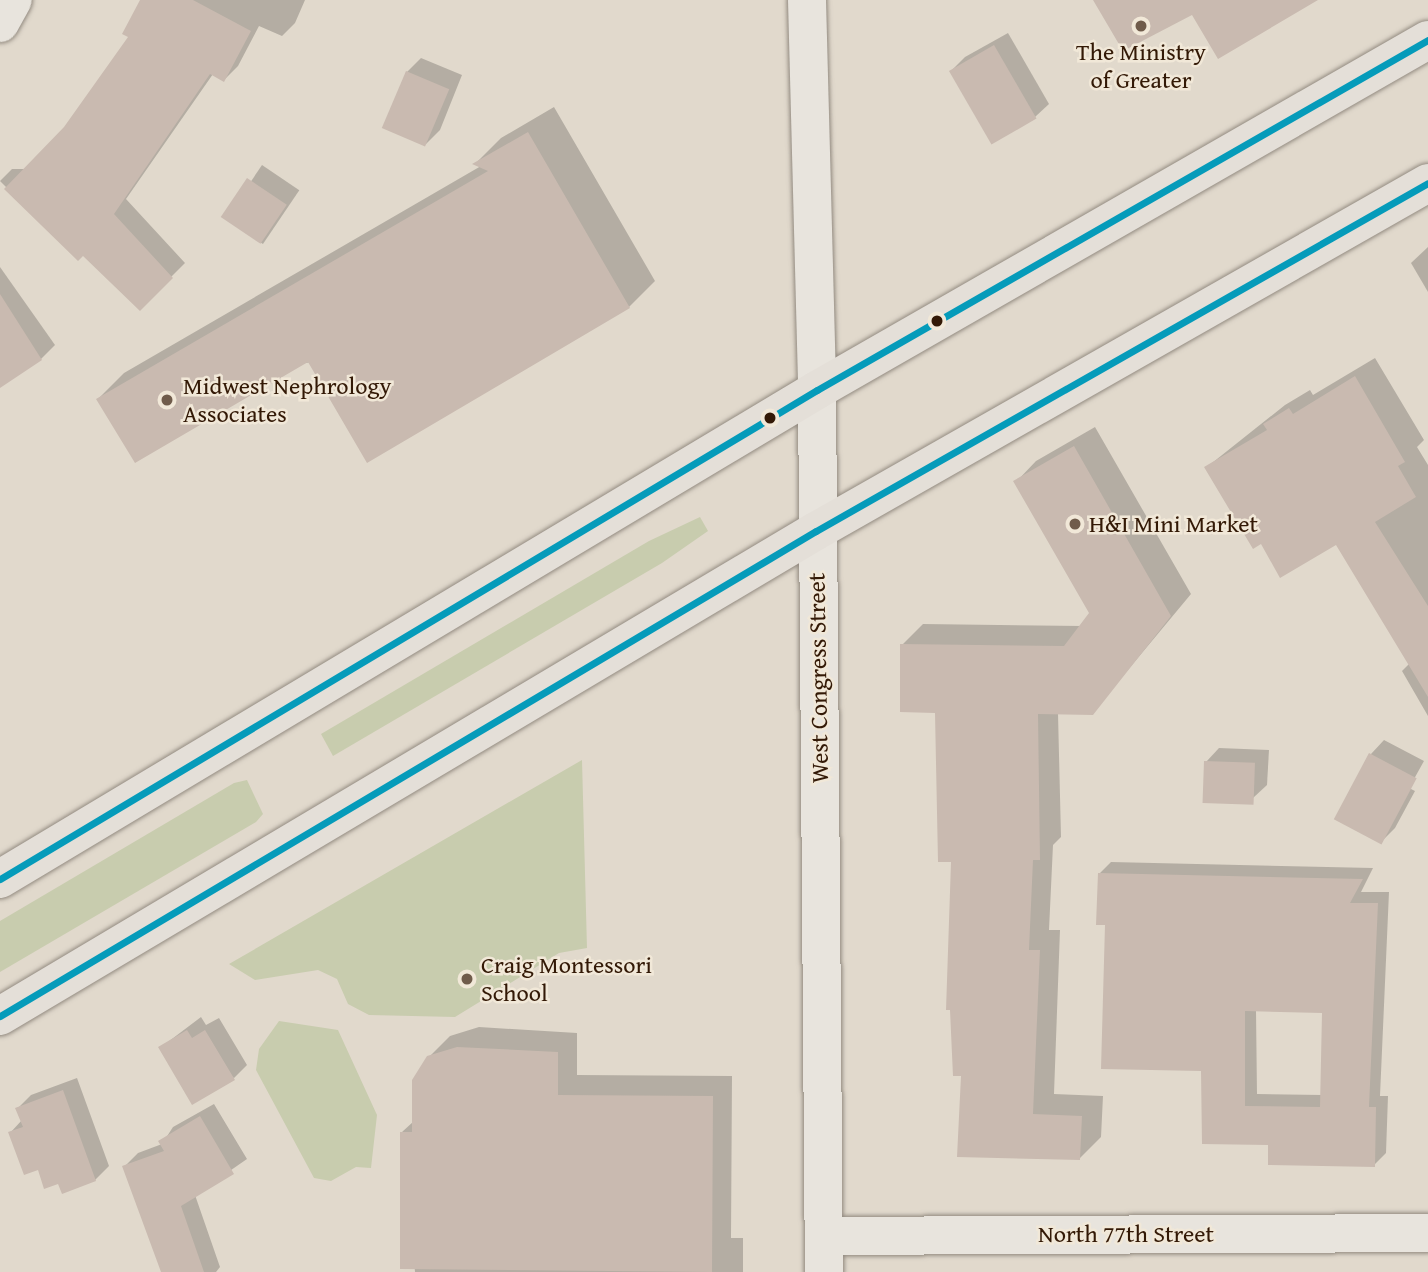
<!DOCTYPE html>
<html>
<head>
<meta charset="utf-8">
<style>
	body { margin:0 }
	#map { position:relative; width:1428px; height:1272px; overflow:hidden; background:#e1d9cc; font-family:"Gentium Book Plus",serif }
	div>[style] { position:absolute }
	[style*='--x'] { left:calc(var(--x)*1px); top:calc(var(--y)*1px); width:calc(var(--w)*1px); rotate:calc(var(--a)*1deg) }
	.green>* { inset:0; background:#c8ccae }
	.shadow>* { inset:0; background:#0003; transform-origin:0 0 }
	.building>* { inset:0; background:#c9bab0; transform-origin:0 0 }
	.roads { filter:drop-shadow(0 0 2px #938b81) drop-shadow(0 0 2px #938b81) }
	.street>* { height:38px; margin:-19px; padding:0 19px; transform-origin:19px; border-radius:19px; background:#e8e4dd }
	.secondary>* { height:38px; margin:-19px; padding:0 19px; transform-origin:19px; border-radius:19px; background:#e8e4dd }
	.primary>* { height:38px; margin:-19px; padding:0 19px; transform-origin:19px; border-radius:19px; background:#e4dfd8 }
	.bus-1>* { height:7px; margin:-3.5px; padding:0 3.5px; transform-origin:3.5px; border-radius:3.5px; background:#059bba }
	.dots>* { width:19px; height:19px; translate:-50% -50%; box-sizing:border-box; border:4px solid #f1e8d8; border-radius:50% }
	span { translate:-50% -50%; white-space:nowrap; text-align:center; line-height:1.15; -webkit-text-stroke:5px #f1e8d8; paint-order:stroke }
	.poi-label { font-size:24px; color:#331906 }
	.left { translate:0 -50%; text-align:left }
	.street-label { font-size:24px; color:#331906 }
</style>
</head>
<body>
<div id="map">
	<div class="green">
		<i style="clip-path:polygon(700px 517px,708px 531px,662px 563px,333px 756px,321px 734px,649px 541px)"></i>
		<i style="clip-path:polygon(582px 760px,587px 948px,559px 953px,455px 1017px,369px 1015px,348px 1004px,337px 979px,318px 970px,255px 980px,229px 964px)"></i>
		<i style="clip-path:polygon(247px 780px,263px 814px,256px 822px,0 972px,0 921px,234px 783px)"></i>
		<i style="clip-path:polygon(279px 1021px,338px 1030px,377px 1115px,371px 1168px,356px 1167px,331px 1181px,314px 1178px,256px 1070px,259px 1049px)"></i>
	</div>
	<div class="shadow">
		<i style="clip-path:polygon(142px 0,305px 0,295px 23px,282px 36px,259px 26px,238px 66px,224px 80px,213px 74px,126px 199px,185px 263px,140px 308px,83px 254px,78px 259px,0 181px,12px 169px,25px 169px,65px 128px,130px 36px)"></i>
		<i style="clip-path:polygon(1008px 33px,1049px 104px,1035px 117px,951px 71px,965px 57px)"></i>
		<i style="clip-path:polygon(421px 58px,462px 75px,440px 130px,426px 144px,407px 72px)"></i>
		<i style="clip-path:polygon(554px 107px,655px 281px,629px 307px,98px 399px,124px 373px,481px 166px,475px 164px,501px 138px)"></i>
		<i style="left:262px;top:165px;width:45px;height:65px;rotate:34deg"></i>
		<i style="clip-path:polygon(1428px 247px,1428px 292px,1411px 263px)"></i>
		<i style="clip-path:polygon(0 267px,55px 345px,41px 359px,0 380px)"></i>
		<i style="clip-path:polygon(1375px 358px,1424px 440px,1417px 447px,1428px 465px,1428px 716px,1402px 671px,1410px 663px,1336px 543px,1262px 542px,1207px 467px,1285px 405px,1310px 390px,1313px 395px)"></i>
		<i style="clip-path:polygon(1095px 427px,1191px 594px,1092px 713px,1058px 713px,1061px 837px,1053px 845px,1049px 930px,1060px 930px,1054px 1094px,1103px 1096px,1101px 1137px,1080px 1158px,962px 1074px,953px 860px,937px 711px,902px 645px,923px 624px,1082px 626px,1091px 613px,1016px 482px,1036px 461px)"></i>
		<i style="clip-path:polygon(1384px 740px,1424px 761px,1409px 788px,1415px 791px,1395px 828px,1381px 842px,1336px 819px,1371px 754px)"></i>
		<i style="clip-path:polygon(1219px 748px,1269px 750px,1267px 785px,1253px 798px,1204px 801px,1206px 762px)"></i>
		<i style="clip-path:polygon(evenodd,1111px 862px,1373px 868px,1361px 892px,1389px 892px,1380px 1096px,1388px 1096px,1386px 1153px,1374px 1165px,1270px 1143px,1203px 1070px,1107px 924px,1099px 874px,1111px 862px,1256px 1010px,1324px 1012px,1322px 1095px,1257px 1094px,1256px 1010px)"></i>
		<i style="clip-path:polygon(201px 1017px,206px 1025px,219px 1018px,247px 1065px,234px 1078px,160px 1048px)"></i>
		<i style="clip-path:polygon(479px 1027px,577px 1033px,577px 1075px,732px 1076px,731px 1238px,743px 1238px,743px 1272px,415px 1272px,402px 1132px,414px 1121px,429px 1057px,450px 1036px)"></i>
		<i style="clip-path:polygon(77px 1078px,109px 1166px,95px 1180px,59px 1182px,39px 1167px,10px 1133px,22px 1120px,18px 1108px,31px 1095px)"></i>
		<i style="clip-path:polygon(214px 1104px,247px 1159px,195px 1195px,220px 1267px,216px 1272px,162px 1272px,124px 1167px,138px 1153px,162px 1144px,173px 1127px)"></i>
	</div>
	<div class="building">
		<i style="clip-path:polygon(140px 0,193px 0,251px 31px,224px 82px,210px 74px,114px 214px,173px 278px,140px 311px,83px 256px,78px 261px,4px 189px,64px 127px,128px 37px,122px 34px)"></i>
		<i style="clip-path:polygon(1093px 0,1318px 0,1218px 59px,1192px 15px,1123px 51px)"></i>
		<i style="left:994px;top:45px;width:85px;height:52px;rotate:60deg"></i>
		<i style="left:406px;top:71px;width:47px;height:62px;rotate:23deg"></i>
		<i style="clip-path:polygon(528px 132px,630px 308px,367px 463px,308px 362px,135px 463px,96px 399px,488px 171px,472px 164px)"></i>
		<i style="left:247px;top:178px;width:48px;height:47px;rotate:34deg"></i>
		<i style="clip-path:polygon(0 294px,42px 360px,0 388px)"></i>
		<i style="clip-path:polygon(1355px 376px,1405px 462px,1398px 466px,1416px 497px,1375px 522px,1428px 606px,1428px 697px,1336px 545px,1280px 578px,1261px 544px,1253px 549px,1204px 467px,1267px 430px,1263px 424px,1289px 408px,1293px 414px)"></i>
		<i style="clip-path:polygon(1074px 446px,1171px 616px,1093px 715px,1038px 714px,1040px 860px,1033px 860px,1029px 950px,1040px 950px,1033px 1114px,1082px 1116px,1080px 1160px,957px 1157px,961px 1076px,953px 1076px,950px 1010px,946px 1010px,951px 862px,938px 862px,935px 713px,900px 712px,900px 644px,1064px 646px,1089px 613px,1013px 481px)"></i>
		<i style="left:1369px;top:753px;width:54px;height:75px;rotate:28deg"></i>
		<i style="left:1204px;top:761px;width:51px;height:42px;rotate:2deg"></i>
		<i style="clip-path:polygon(evenodd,1098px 873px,1363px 879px,1350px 903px,1378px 903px,1369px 1107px,1376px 1107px,1375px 1167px,1268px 1165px,1268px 1145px,1202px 1144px,1201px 1071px,1101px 1069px,1105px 925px,1096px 925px,1098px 873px,1245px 1011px,1322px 1013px,1320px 1107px,1245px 1106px,1245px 1011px)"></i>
		<i style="clip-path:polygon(187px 1030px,192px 1038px,205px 1030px,235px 1080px,192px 1105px,158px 1047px)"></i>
		<i style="clip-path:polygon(457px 1047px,558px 1052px,558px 1095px,713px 1096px,712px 1272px,400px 1269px,400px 1132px,412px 1132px,412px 1080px,427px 1056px)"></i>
		<i style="clip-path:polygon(63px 1090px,96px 1181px,62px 1194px,58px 1184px,44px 1189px,38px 1170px,24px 1175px,8px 1132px,23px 1127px,15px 1108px)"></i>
		<i style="clip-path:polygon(200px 1116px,234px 1174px,181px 1206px,204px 1272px,161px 1272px,122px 1166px,164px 1151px,158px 1141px)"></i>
	</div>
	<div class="roads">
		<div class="street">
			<i style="--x:0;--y:23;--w:26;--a:-61"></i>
			<i style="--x:824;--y:1236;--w:604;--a:-0.28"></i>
		</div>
		<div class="secondary">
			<i style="--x:807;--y:0;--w:390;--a:88.5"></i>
			<i style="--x:817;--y:390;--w:882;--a:89.55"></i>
		</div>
		<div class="primary">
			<i style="--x:0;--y:879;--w:952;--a:-30.9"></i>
			<i style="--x:817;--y:390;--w:704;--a:-29.81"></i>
			<i style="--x:0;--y:1016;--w:949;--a:-30.73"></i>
			<i style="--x:816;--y:531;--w:704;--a:-29.62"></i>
		</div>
	</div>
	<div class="bus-1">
		<i style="--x:0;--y:879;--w:952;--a:-30.9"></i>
		<i style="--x:817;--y:390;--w:704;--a:-29.81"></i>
		<i style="--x:0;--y:1016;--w:949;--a:-30.73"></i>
		<i style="--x:816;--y:531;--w:704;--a:-29.62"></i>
	</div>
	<div class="dots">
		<i style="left:1141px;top:26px;background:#705c4b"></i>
		<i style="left:937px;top:321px;background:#331906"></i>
		<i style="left:167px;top:400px;background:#705c4b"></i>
		<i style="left:770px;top:418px;background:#331906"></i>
		<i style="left:1075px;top:524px;background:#705c4b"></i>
		<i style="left:467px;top:979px;background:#705c4b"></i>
	</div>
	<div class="poi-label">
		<span style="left:1141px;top:66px">The Ministry<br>of Greater</span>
		<span class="left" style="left:183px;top:400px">Midwest Nephrology<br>Associates</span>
		<span class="left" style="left:1089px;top:524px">H&amp;I Mini Market</span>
		<span class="left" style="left:481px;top:979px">Craig Montessori<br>School</span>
	</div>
	<div class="street-label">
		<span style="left:818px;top:678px;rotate:-91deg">West Congress Street</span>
		<span style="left:1126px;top:1234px">North 77th Street</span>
	</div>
</div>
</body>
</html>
